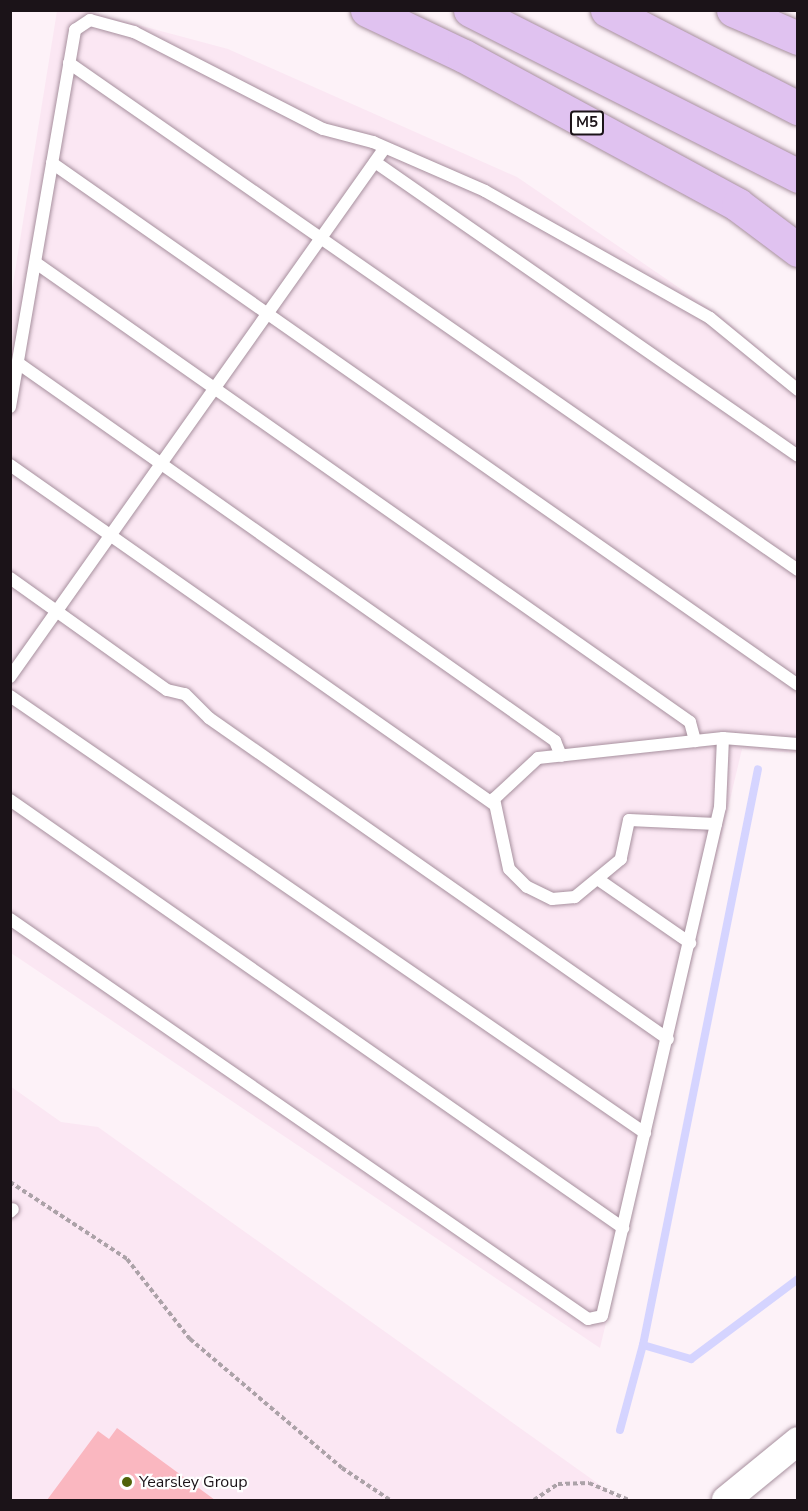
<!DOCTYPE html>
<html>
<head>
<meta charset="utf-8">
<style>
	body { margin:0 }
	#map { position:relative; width:808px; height:1511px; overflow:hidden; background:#fdf2f8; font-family:"Nunito Sans",sans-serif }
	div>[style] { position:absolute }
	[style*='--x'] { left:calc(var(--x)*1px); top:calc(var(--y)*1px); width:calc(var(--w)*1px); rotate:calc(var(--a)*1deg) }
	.built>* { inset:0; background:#fbe7f3 }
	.stream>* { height:8px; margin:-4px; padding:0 4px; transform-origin:4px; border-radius:4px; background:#d5d4ff }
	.building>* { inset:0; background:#fab7c0 }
	.path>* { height:4px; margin-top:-2px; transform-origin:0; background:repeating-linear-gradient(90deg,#aca2a8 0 4.5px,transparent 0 7.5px) }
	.roads { filter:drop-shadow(0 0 2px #a7909e) drop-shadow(0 0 2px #a7909e) }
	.service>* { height:12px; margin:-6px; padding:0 6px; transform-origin:6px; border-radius:6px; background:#fff }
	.tertiary>* { height:28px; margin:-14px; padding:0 14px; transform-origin:14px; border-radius:14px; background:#fff }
	.motorway>* { height:33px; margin:-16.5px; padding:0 16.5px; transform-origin:16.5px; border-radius:16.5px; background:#e0c2f0 }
	.dots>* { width:16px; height:16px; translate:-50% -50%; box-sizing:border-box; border:3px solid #fff; border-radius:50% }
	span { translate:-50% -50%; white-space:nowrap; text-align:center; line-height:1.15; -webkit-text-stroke:4.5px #fff; paint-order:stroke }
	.shield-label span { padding:2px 4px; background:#fff; border:2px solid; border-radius:4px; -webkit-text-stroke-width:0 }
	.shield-label { font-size:15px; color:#1b1318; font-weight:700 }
	.poi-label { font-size:16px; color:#1b1318 }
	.left { translate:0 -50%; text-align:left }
	.frame { position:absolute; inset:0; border:12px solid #1b1318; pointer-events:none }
</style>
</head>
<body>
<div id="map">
	<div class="built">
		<i style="clip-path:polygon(57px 11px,86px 11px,228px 49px,517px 177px,719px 315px,797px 380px,797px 753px,742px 749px,600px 1348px,11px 953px,11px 296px)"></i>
		<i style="clip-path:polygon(10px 1086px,61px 1122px,98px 1127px,621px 1500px,11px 1500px)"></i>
	</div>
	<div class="stream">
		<i style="--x:643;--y:1345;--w:50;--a:16.3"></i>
		<i style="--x:691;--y:1359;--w:134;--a:-36.8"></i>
		<i style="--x:620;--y:1430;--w:88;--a:-74.9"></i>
		<i style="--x:643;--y:1345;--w:587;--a:-78.71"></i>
	</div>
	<div class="building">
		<i style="clip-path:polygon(117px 1428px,215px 1500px,47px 1500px,98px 1431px,109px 1439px)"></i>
	</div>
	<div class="path">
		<i style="--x:10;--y:1182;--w:140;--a:33.3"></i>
		<i style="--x:127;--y:1259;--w:102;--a:51.8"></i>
		<i style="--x:190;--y:1339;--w:199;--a:40.3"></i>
		<i style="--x:342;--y:1468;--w:58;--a:33.7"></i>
		<i style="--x:534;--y:1500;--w:29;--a:-34"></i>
		<i style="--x:558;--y:1484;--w:31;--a:-2"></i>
		<i style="--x:589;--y:1483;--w:43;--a:23"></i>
	</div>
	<div class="roads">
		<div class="service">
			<i style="--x:69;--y:63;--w:888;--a:34.82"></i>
			<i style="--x:375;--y:162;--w:515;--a:34.8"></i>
			<i style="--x:52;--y:163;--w:910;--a:34.98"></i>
			<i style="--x:36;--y:263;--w:799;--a:35.06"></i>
			<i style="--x:690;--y:722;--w:20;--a:75"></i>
			<i style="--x:18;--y:363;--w:657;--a:35.14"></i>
			<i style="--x:555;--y:741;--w:16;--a:68"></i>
			<i style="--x:10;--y:407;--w:383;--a:-80.2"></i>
			<i style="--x:75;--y:30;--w:18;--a:-34"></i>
			<i style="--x:90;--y:20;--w:46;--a:15.3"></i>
			<i style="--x:134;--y:32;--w:212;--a:27.2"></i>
			<i style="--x:323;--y:129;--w:52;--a:14.6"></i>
			<i style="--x:373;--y:142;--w:122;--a:23.6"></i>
			<i style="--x:485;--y:191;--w:258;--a:29.4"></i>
			<i style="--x:710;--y:318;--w:114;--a:39.3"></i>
			<i style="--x:10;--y:465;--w:592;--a:35.03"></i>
			<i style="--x:10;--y:578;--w:193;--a:35.5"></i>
			<i style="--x:167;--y:690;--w:18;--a:13"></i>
			<i style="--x:185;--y:694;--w:34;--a:45"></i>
			<i style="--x:209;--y:718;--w:560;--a:34.97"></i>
			<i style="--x:10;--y:677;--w:647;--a:-54.69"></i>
			<i style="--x:10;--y:696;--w:771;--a:34.54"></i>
			<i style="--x:10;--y:800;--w:748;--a:34.92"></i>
			<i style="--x:716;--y:824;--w:87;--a:-177.4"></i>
			<i style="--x:629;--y:820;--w:40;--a:102"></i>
			<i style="--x:621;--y:859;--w:60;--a:140.4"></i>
			<i style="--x:575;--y:897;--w:23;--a:175"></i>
			<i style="--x:552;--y:899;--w:28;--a:-154"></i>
			<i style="--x:527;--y:887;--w:25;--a:-135"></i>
			<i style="--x:509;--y:869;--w:72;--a:-102.1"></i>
			<i style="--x:494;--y:799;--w:60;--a:-43"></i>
			<i style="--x:538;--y:758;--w:186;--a:-6.2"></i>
			<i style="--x:723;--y:738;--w:75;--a:4.6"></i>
			<i style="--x:599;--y:880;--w:111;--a:34.7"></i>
			<i style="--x:10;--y:919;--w:703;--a:34.68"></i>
			<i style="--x:588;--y:1319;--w:14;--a:-12"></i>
			<i style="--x:602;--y:1316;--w:522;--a:-76.95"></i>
			<i style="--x:720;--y:807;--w:69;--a:-87.5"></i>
			<i style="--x:10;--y:1212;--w:4;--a:-45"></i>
		</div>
		<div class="tertiary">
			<i style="--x:726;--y:1500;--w:93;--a:-39.3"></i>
		</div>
		<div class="motorway">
			<i style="--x:367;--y:10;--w:107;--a:25.4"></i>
			<i style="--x:464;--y:56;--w:312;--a:28.5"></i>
			<i style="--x:738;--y:205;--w:75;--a:36.9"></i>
			<i style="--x:470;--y:10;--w:368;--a:26.8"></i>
			<i style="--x:607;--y:10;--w:215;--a:27.2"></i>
			<i style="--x:733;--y:10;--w:71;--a:23.3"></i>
		</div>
	</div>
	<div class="dots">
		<i style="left:127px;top:1482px;background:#516209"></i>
	</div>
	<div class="shield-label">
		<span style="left:587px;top:123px">M5</span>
	</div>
	<div class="poi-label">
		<span class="left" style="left:139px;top:1482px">Yearsley Group</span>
	</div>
	<div class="frame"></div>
</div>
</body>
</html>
